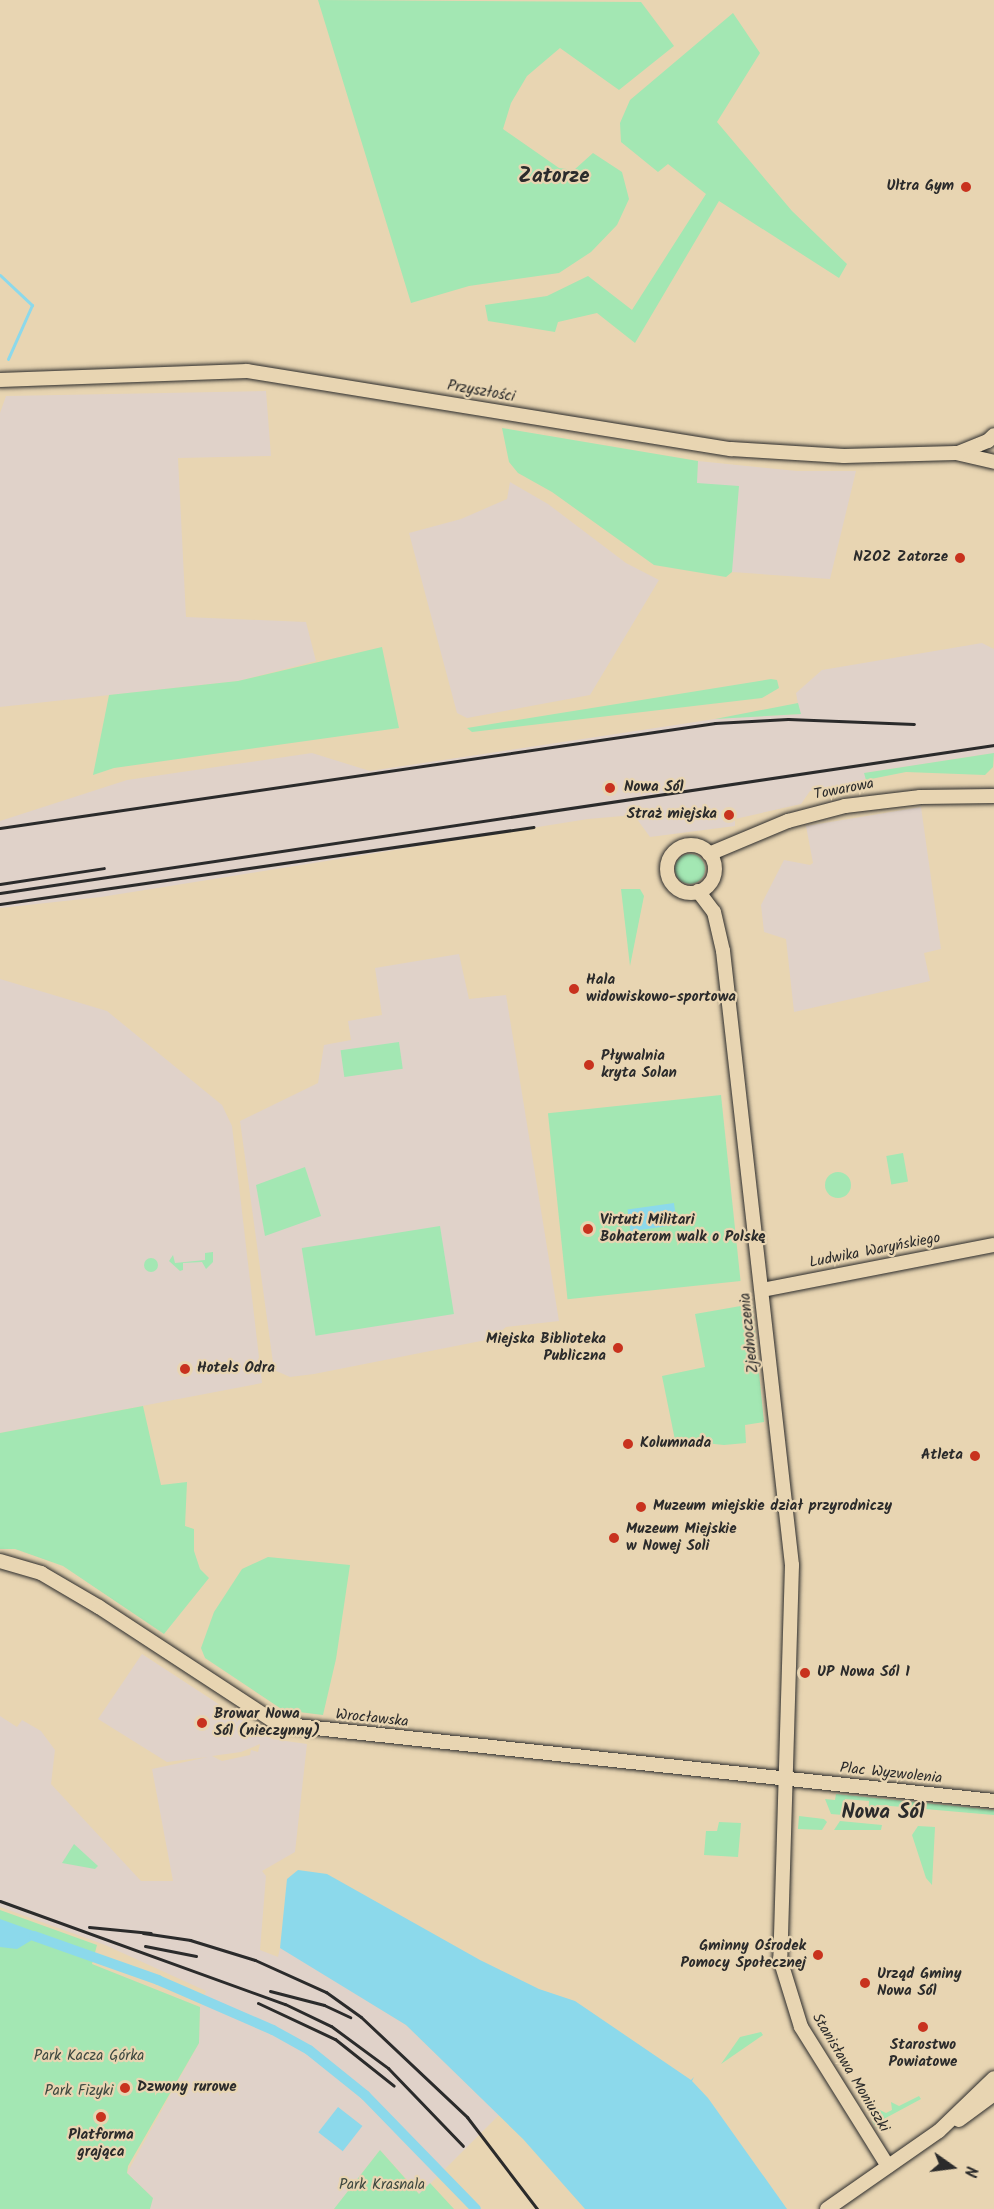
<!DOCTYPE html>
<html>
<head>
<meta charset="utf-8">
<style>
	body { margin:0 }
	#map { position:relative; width:994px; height:2209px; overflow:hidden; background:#e8d5b2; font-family:Kalam,sans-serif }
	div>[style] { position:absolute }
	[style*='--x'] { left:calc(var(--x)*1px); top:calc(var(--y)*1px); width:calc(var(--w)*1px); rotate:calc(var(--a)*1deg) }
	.built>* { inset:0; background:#e0d2c9 }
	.green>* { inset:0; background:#a3e7b3; transform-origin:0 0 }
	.round { border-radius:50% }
	.water>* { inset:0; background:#8cd9eb; transform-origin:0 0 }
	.stream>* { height:3px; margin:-1.5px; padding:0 1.5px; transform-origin:1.5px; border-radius:1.5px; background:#8cd9eb }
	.canal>* { height:10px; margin:-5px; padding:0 5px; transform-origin:5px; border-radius:5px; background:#8cd9eb }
	.roads { filter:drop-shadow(0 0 2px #2b2b2b) drop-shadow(0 0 2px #2b2b2b) }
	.tertiary>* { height:14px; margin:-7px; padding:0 7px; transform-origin:7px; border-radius:7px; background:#e8d5b2 }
	.tertiary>.ring { margin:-7px; padding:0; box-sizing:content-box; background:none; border:14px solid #e8d5b2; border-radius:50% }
	.rail>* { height:3px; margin:-1.5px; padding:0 1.5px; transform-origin:1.5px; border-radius:1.5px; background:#2b2b2b }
	.dots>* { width:16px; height:16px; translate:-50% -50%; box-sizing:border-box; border:3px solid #e8d5b2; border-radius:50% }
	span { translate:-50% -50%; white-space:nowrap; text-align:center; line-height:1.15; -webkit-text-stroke:4.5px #e8d5b2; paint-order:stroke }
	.poi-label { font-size:15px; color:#2b2b2b; font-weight:700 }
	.right { translate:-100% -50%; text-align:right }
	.left { translate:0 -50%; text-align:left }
	.street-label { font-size:15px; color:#2b2b2b }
	.park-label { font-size:15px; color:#3d473f }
	.district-label { font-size:21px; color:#2b2b2b; font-weight:700 }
	.north { position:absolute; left:922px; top:2137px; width:60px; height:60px; -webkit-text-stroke:4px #e8d5b2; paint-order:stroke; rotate:104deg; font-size:16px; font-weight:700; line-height:24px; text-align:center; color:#2b2b2b }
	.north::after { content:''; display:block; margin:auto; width:21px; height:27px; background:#2b2b2b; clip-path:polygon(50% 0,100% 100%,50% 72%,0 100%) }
</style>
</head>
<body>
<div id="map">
	<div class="built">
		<i style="clip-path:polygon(266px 391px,271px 456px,178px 458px,186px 617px,306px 622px,316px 661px,238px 681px,0 707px,0 413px,6px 396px)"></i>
		<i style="clip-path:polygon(698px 461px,797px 471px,856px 471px,830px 579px,732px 572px,696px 483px)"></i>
		<i style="clip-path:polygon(510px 482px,548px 504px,626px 563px,659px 580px,590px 695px,467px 718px,457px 713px,409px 533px,461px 519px,507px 499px)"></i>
		<i style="clip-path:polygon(982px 643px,994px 649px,994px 753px,865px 773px,866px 780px,810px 791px,801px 804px,735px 819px,735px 826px,650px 837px,634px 815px,588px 819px,101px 897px,0 908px,0 821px,127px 780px,312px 753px,370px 771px,715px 719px,800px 714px,796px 693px,822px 670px)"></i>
		<i style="clip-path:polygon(921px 807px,941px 949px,924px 953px,930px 981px,794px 1012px,786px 939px,764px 932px,761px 905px,784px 860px,810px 865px,813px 863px,806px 826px)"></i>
		<i style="clip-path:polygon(459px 954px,469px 999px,506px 995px,559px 1321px,506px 1327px,491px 1339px,314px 1374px,290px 1377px,274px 1370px,240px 1121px,318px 1083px,324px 1045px,351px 1040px,348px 1021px,382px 1015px,375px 968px)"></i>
		<i style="clip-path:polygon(0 979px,107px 1011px,222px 1105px,232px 1126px,262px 1383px,0 1433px)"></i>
		<i style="clip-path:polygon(evenodd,142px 1654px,272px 1739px,307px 1744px,295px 1852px,262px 1871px,266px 1876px,260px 1950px,278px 1957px,280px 1948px,295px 1956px,406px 2025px,499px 2115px,420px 2194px,380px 2150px,334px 2209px,150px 2209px,153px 2198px,127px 2173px,199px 2043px,200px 2007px,206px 1991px,105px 1945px,0 1907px,0 1716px,17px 1727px,22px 1720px,41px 1731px,55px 1750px,51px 1784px,141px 1881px,173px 1881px,152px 1769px,208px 1757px,167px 1762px,98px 1719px,142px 1654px,260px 1744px,258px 1752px,251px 1750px,250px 1755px,222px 1761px,212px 1756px,241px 1752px,260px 1744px)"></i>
	</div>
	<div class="green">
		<i style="clip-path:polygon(318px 0,641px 2px,674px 46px,619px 90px,560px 48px,527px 76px,511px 103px,503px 129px,559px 168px,574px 170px,593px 153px,622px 172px,629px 199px,617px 225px,591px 252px,559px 273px,469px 286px,411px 303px)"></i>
		<i style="clip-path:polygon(733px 13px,760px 53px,717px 122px,792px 211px,847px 264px,839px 278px,719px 201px,635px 343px,597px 313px,558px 322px,555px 332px,488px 321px,485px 305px,547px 296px,588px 276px,632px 310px,706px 194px,668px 164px,658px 172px,621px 142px,620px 123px,630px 100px)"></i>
		<i style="clip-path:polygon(502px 428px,698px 461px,697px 483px,739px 486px,732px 572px,726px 577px,654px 565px,552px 492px,518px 473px,509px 462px)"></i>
		<i style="clip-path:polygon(382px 647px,399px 728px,114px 768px,93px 775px,109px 695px,238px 681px)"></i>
		<i style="clip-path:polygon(771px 679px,777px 680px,779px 688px,762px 698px,472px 732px,467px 728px)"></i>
		<i style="clip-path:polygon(798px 703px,801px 714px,715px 719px)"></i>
		<i style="clip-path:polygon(994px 753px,993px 767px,985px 775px,906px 772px,866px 780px,864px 773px)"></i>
		<i class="round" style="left:675px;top:854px;width:30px;height:30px"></i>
		<i style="clip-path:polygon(621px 889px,640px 889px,644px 896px,630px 966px)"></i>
		<i style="left:399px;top:1042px;width:27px;height:59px;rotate:82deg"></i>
		<i style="left:721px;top:1095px;width:187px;height:174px;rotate:84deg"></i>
		<i style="left:903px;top:1153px;width:29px;height:17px;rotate:80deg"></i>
		<i style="clip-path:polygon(305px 1167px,321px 1216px,265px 1236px,256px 1185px)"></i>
		<i class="round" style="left:825px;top:1172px;width:26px;height:26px"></i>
		<i style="left:440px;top:1226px;width:89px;height:140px;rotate:81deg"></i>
		<i style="clip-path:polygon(213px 1252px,213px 1262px,206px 1269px,202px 1262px,183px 1263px,183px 1270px,180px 1271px,169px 1261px,173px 1255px,175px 1263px,205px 1260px,205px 1253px)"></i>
		<i class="round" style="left:144px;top:1258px;width:14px;height:14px"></i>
		<i style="clip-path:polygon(752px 1304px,764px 1422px,745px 1425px,746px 1443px,724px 1445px,675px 1440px,662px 1376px,705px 1367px,695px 1314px)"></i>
		<i style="clip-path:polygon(143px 1406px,161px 1485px,187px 1482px,185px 1526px,194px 1529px,194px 1551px,200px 1569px,209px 1578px,164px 1634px,63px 1566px,15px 1549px,0 1549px,0 1433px)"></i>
		<i style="clip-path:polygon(268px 1557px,350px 1565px,336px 1659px,323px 1715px,283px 1710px,205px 1658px,201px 1648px,214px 1612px,242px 1569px)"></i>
		<i style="clip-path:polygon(836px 1794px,994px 1810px,994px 1815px,879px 1805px,877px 1820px,868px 1819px,869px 1801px,845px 1799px,843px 1815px,831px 1814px,825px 1799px,835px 1800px)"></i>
		<i style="clip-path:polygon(799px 1816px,824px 1819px,827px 1822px,822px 1830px,798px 1829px)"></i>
		<i style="clip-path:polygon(840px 1821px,882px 1825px,881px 1830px,834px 1830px)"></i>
		<i style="clip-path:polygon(719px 1822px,741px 1823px,738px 1857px,704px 1855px,706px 1831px,717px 1831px)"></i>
		<i style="clip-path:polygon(918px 1826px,935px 1827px,932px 1885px,926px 1878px,912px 1835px)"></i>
		<i style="clip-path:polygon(74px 1844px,98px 1866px,95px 1869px,62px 1863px)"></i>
		<i style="clip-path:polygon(0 1910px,97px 1945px,92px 1964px,200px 2007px,199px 2043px,128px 2166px,127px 2173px,153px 2198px,150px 2209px,0 2209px)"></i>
		<i style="clip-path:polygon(761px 2032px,763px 2035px,721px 2064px,740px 2037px)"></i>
		<i style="clip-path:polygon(919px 2096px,921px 2099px,882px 2120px,883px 2128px,878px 2129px,872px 2121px,880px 2116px,878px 2109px,886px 2113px,892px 2110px,891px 2102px,899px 2106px)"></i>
		<i style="clip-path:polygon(380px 2150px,419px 2194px,430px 2183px,454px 2209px,334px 2209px)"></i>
	</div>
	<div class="water">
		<i style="left:674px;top:1203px;width:22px;height:47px;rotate:82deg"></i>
		<i style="clip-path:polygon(298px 1870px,327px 1874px,480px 1960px,539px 1989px,575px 2001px,691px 2080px,694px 2077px,692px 2081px,708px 2098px,787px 2209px,585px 2209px,523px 2139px,406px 2025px,280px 1948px,287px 1879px)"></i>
		<i style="clip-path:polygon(0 1919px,36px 1932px,32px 1940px,17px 1949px,0 1947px)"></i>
		<i style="left:338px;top:2107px;width:31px;height:32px;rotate:38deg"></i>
	</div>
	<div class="stream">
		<i style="--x:0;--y:275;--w:44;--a:43.2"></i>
		<i style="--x:32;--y:305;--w:59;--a:114"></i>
	</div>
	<div class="canal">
		<i style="--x:34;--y:1936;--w:132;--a:19.5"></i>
		<i style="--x:158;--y:1980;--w:125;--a:23.5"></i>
		<i style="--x:273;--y:2030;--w:41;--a:29.1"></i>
		<i style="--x:309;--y:2050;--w:72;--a:38.8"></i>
		<i style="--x:365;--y:2095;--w:159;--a:45.8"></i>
	</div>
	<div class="roads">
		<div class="tertiary">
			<i style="--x:0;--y:380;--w:247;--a:-2.1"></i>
			<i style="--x:247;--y:371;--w:490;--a:9.2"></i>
			<i style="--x:731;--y:449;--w:113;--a:3.5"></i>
			<i style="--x:844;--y:456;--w:112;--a:-1.5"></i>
			<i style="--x:956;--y:453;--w:39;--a:13"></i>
			<i style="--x:958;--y:453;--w:32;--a:-22"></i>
			<i style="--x:988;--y:441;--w:8;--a:-45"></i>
			<i class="ring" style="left:667px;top:845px;width:34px;height:34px"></i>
			<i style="--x:709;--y:854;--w:86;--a:-22.7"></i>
			<i style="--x:788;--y:821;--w:59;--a:-14.7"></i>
			<i style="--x:845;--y:806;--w:76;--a:-6.8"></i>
			<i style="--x:920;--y:797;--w:74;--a:-0.8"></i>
			<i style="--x:698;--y:891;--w:26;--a:53"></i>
			<i style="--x:714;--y:912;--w:40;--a:77"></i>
			<i style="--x:723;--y:951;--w:618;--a:83.59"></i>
			<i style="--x:792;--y:1565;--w:394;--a:91.7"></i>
			<i style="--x:780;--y:1959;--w:71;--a:72.8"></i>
			<i style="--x:801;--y:2027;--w:164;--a:58"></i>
			<i style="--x:762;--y:1290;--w:236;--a:-11"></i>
			<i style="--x:0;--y:1561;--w:43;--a:16.3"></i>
			<i style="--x:41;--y:1573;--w:67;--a:30.4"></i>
			<i style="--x:99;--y:1607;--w:214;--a:33.2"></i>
			<i style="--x:278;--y:1724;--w:720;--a:6.14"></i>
			<i style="--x:959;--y:2120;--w:44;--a:-36.6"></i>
			<i style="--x:827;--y:2209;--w:136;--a:-34.9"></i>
			<i style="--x:939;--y:2131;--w:76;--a:-43.9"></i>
		</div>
	</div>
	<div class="rail">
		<i style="--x:0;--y:828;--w:723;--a:-8.35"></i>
		<i style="--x:715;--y:723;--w:73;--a:-3.1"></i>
		<i style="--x:788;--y:719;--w:126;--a:2.3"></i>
		<i style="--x:0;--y:884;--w:105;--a:-8.7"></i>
		<i style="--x:0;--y:893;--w:1005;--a:-8.47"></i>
		<i style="--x:0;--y:904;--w:539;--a:-8.22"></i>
		<i style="--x:0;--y:1901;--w:303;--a:19.9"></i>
		<i style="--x:285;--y:2004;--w:51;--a:25.6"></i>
		<i style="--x:331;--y:2026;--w:71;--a:36.4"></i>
		<i style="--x:388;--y:2068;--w:108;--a:46.1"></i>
		<i style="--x:89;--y:1927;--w:62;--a:5.5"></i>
		<i style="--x:143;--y:1933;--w:48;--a:8.5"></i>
		<i style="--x:190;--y:1940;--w:68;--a:17.1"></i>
		<i style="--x:255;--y:1960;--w:78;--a:24.3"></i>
		<i style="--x:326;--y:1992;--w:43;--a:35.5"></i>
		<i style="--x:361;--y:2017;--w:146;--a:43.3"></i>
		<i style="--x:467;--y:2117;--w:116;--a:52.7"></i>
		<i style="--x:145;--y:1946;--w:52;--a:11.1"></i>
		<i style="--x:270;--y:1991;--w:56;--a:14.5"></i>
		<i style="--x:324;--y:2005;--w:29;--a:25"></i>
		<i style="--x:258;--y:2003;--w:85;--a:25.1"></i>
		<i style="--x:335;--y:2039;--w:75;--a:38.5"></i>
	</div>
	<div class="dots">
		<i style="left:966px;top:187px;background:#c8321e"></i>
		<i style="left:960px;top:558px;background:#c8321e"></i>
		<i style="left:610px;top:788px;background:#c8321e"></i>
		<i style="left:729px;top:815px;background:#c8321e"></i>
		<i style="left:574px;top:989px;background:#c8321e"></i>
		<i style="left:589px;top:1065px;background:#c8321e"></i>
		<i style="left:588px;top:1229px;background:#c8321e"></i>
		<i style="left:618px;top:1348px;background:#c8321e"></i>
		<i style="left:185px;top:1369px;background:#c8321e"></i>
		<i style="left:628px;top:1444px;background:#c8321e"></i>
		<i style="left:975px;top:1456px;background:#c8321e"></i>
		<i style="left:641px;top:1507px;background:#c8321e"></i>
		<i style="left:614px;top:1538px;background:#c8321e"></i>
		<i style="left:805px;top:1673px;background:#c8321e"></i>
		<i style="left:202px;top:1723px;background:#c8321e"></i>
		<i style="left:818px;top:1955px;background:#c8321e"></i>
		<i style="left:865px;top:1983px;background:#c8321e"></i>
		<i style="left:923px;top:2027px;background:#c8321e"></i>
		<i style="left:125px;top:2088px;background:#c8321e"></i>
		<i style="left:101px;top:2117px;background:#c8321e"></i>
	</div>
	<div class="poi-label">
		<span class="right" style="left:954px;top:187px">Ultra Gym</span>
		<span class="right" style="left:948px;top:558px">NZOZ Zatorze</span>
		<span class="left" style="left:624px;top:788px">Nowa Sól</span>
		<span class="right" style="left:717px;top:815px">Straż miejska</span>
		<span class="left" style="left:586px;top:989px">Hala<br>widowiskowo-sportowa</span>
		<span class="left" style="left:601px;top:1065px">Pływalnia<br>kryta Solan</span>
		<span class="left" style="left:600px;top:1229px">Virtuti Militari<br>Bohaterom walk o Polskę</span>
		<span class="right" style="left:606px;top:1348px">Miejska Biblioteka<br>Publiczna</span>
		<span class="left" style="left:197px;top:1369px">Hotels Odra</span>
		<span class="left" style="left:640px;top:1444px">Kolumnada</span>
		<span class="right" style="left:963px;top:1456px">Atleta</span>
		<span class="left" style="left:653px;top:1507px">Muzeum miejskie dział przyrodniczy</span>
		<span class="left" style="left:626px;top:1538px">Muzeum Miejskie<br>w Nowej Soli</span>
		<span class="left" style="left:817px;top:1673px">UP Nowa Sól 1</span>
		<span class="left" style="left:214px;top:1723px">Browar Nowa<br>Sól (nieczynny)</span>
		<span class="right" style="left:806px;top:1955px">Gminny Ośrodek<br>Pomocy Społecznej</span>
		<span class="left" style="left:877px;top:1983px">Urząd Gminy<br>Nowa Sól</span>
		<span style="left:923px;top:2054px">Starostwo<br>Powiatowe</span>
		<span class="left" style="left:137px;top:2088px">Dzwony rurowe</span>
		<span style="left:101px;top:2144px">Platforma<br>grająca</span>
	</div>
	<div class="street-label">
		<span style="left:481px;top:392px;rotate:10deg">Przyszłości</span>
		<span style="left:844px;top:790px;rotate:-11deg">Towarowa</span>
		<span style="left:875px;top:1251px;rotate:-11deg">Ludwika Waryńskiego</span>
		<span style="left:750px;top:1333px;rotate:-96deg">Zjednoczenia</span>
		<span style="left:372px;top:1719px;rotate:6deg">Wrocławska</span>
		<span style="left:891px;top:1774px;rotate:6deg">Plac Wyzwolenia</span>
		<span style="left:850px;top:2073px;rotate:59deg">Stanisława Moniuszki</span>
	</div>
	<div class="park-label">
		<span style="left:89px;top:2057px">Park Kacza Górka</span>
		<span style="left:79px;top:2092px">Park Fizyki</span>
		<span style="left:382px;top:2186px">Park Krasnala</span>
	</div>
	<div class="district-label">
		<span style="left:554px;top:177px">Zatorze</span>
		<span style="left:883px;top:1813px">Nowa Sól</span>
	</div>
	<div class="north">N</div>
</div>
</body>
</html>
